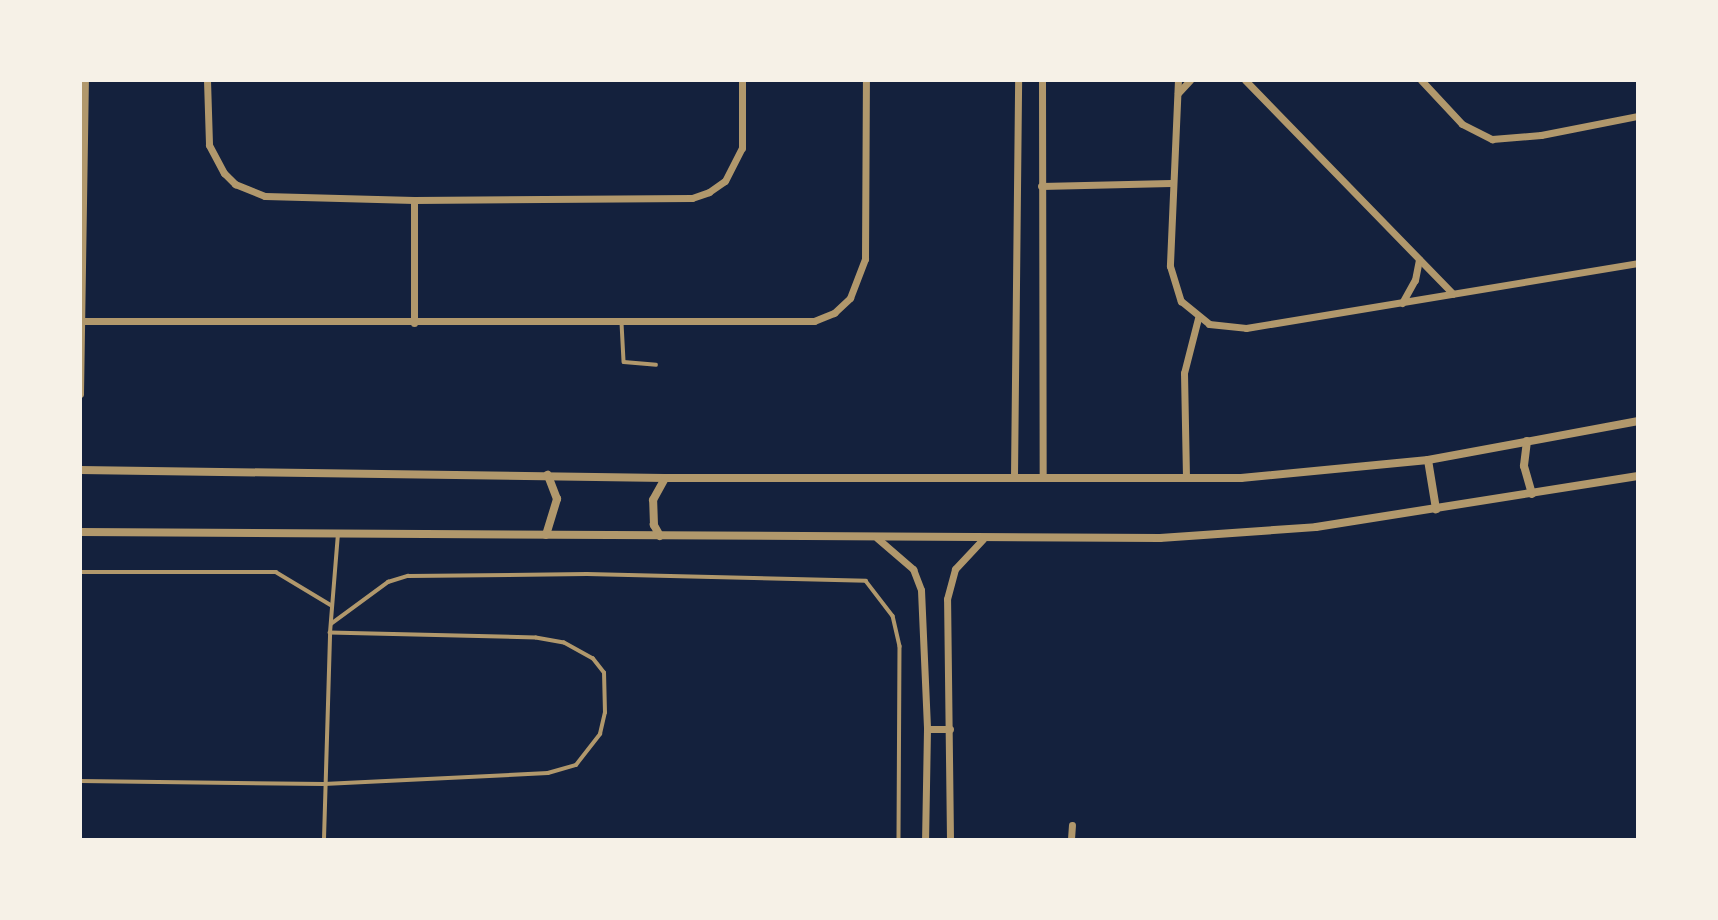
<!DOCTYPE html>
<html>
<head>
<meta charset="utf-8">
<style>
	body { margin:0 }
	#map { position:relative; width:1718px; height:920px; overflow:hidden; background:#14213d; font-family:Merriweather,serif }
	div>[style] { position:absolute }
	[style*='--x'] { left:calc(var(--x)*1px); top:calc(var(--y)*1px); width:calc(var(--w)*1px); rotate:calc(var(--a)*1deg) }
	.service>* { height:3.5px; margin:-1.75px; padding:0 1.75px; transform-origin:1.75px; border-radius:1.75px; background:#b1986c }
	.minor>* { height:7px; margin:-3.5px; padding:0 3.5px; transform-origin:3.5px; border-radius:3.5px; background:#b1986c }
	.tertiary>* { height:8px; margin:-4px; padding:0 4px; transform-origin:4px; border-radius:4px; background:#b1986c }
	span { translate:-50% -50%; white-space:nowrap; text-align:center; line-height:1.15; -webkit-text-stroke:7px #f6f1e7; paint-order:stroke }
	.frame { position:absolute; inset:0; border:82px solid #f6f1e7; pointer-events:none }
</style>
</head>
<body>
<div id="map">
	<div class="service">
		<i style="--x:622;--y:323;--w:39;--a:87"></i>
		<i style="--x:624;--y:362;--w:32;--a:5"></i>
		<i style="--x:80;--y:572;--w:196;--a:0"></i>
		<i style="--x:276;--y:572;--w:64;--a:31"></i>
		<i style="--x:331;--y:624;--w:71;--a:-36.4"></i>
		<i style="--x:388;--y:582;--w:21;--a:-17"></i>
		<i style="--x:408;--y:576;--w:179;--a:-0.6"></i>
		<i style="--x:587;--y:574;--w:279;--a:1.4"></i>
		<i style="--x:866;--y:581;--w:44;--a:52.4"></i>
		<i style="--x:893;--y:616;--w:31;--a:77"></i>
		<i style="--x:900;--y:646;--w:193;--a:90.3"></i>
		<i style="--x:80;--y:781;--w:244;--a:0.7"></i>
		<i style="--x:324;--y:784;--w:224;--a:-2.8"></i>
		<i style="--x:548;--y:773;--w:29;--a:-16"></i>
		<i style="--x:576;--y:765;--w:39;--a:-52"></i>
		<i style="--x:600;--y:734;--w:22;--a:-77"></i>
		<i style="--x:605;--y:713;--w:40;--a:-91.4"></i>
		<i style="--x:604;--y:673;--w:18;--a:-128"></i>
		<i style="--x:593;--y:659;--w:33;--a:-151"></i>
		<i style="--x:564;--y:643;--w:28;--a:-170"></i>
		<i style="--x:536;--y:638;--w:206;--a:-178.6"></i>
		<i style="--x:324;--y:839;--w:206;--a:-88.3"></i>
		<i style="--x:330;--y:633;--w:99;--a:-85.4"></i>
	</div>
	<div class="minor">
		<i style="--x:207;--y:80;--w:65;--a:88.2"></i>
		<i style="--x:209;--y:145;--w:32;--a:62"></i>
		<i style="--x:224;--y:173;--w:16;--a:45"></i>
		<i style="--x:235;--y:184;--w:32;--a:22"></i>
		<i style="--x:265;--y:196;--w:149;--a:1.5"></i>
		<i style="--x:414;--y:200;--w:278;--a:-0.4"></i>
		<i style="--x:692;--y:198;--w:18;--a:-19"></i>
		<i style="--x:709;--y:192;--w:19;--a:-35"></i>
		<i style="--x:725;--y:181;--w:37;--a:-63"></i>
		<i style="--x:742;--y:148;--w:68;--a:-90"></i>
		<i style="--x:1042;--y:80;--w:396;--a:89.9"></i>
		<i style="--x:1178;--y:80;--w:186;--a:92.5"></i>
		<i style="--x:1170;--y:266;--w:37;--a:73"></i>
		<i style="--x:1181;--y:301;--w:36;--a:39"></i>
		<i style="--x:1209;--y:324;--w:37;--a:6"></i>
		<i style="--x:1246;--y:328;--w:397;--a:-9.4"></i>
		<i style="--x:1245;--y:80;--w:298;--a:45.8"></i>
		<i style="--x:1421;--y:80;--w:60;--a:47"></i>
		<i style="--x:1462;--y:124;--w:34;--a:27"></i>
		<i style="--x:1492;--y:139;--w:49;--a:-4.7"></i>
		<i style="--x:1541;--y:135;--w:99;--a:-11.1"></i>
		<i style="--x:1178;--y:93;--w:18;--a:-47"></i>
		<i style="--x:1041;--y:186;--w:130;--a:-1.3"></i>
		<i style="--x:414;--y:200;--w:123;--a:90"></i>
		<i style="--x:1402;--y:303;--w:26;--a:-61"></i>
		<i style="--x:1415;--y:280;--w:21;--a:-79"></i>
		<i style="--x:80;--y:321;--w:734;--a:0"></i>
		<i style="--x:814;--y:321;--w:22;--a:-22"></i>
		<i style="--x:834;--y:313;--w:22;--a:-43"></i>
		<i style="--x:850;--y:298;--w:42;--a:-69"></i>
		<i style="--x:865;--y:259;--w:179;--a:-89.7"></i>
		<i style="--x:80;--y:394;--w:314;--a:-89.1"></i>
		<i style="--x:1014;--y:476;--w:396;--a:-89.4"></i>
		<i style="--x:1186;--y:477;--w:104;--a:-91.1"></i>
		<i style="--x:1184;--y:373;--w:57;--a:-75.7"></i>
		<i style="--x:877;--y:538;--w:48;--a:40.7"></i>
		<i style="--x:913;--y:569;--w:22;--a:69"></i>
		<i style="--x:921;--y:590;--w:139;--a:87.5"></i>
		<i style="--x:927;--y:729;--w:110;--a:91"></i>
		<i style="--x:927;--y:729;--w:23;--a:0"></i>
		<i style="--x:950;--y:839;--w:240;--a:-90.7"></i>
		<i style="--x:947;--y:599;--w:31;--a:-75"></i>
		<i style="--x:955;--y:569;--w:41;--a:-47"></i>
		<i style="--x:1071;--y:839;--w:14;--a:-86"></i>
	</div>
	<div class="tertiary">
		<i style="--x:1527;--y:441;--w:25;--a:97"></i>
		<i style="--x:1524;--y:466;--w:29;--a:74"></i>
		<i style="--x:1428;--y:460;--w:50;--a:80.7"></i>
		<i style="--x:80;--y:470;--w:585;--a:0.78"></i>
		<i style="--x:665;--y:478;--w:576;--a:0"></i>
		<i style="--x:1241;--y:478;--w:188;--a:-5.5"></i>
		<i style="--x:1428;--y:460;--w:214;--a:-10.5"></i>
		<i style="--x:80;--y:532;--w:1080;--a:0.32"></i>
		<i style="--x:1160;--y:538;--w:156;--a:-4"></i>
		<i style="--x:1316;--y:527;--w:326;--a:-9"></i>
		<i style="--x:546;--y:535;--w:38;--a:-73"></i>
		<i style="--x:557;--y:499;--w:26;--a:-111"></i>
		<i style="--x:660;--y:536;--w:13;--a:-119"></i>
		<i style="--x:654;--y:525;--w:25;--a:-92"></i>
		<i style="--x:653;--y:500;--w:25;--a:-61"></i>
	</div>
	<div class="frame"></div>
</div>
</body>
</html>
